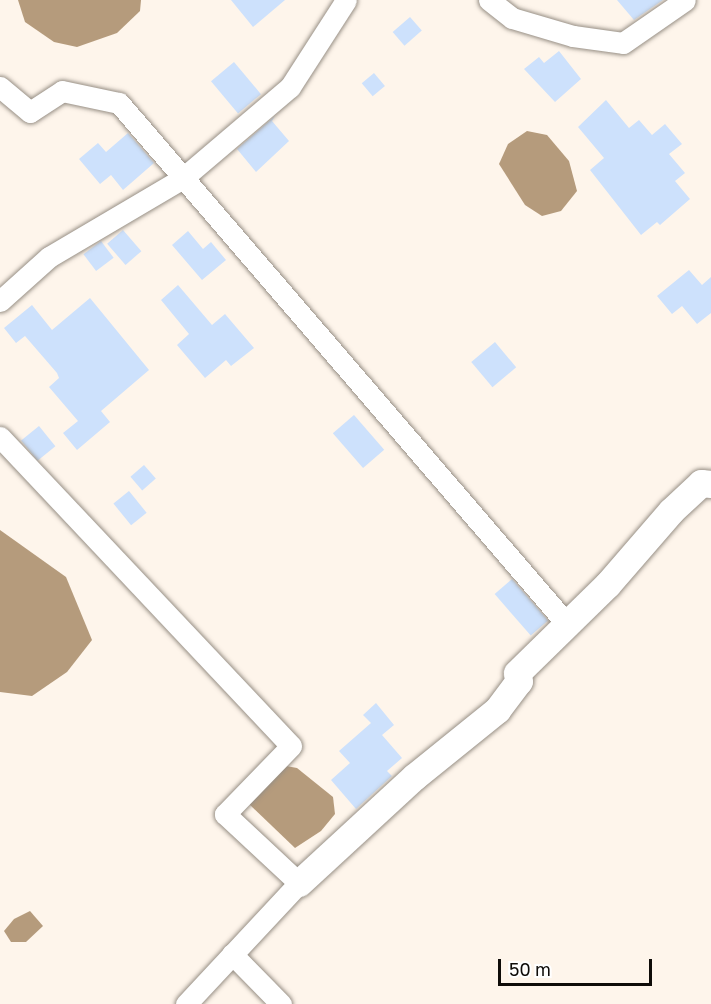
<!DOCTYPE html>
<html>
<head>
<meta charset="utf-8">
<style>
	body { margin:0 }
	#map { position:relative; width:711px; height:1004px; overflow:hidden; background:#fef5eb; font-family:"Golos Text",sans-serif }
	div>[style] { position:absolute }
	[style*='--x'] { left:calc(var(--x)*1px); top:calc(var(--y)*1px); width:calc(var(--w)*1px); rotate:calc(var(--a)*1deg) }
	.water>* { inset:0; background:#b59b7c }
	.building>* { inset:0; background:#cde1fc; transform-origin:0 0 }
	.roads { filter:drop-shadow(0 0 2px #978f85) drop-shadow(0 0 2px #978f85) }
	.minor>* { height:21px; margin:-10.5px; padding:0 10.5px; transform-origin:10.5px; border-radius:10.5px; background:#fff }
	.tertiary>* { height:27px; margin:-13.5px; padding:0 13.5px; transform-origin:13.5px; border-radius:13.5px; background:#fff }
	span { translate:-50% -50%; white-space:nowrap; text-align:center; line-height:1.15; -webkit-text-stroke:4.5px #fff; paint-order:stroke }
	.scale { position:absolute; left:498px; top:959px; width:154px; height:27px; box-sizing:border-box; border:3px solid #0f0c09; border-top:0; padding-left:8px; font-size:18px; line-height:21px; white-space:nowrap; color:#0f0c09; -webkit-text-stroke:4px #fff; paint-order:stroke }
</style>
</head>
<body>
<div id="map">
	<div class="water">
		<i style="clip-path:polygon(18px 0,141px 0,140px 11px,117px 33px,77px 47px,54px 42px,25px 22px)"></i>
		<i style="clip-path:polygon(527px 131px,547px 135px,569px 161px,577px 191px,561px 211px,542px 216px,525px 205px,499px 164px,508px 144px)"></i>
		<i style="clip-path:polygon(0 530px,66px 577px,92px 640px,67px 672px,32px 696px,0 692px)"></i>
		<i style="clip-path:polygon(286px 766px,297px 768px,333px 797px,335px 814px,321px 831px,295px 848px,248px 803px)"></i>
		<i style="clip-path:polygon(30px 911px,43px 926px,26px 942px,11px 942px,4px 931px,14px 919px)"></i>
	</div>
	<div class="building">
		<i style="clip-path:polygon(231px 0,285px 0,253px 27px)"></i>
		<i style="clip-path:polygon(617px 0,663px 0,634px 20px)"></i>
		<i style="left:410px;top:17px;width:18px;height:23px;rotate:49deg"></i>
		<i style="clip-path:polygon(559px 51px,581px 79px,555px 102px,524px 69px,539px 57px,544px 63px)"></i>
		<i style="left:234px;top:62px;width:42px;height:30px;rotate:50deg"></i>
		<i style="left:374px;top:73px;width:17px;height:16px;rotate:50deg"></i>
		<i style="clip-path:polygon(606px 100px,629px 128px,639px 120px,652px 135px,665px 124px,682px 144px,669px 154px,685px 173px,675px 181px,690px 199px,660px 225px,657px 222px,641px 235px,590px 170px,604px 158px,578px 127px)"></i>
		<i style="clip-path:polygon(275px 116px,272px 121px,289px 141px,256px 172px,237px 149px)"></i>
		<i style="clip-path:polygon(128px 133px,154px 163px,123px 190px,111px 175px,100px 184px,79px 159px,98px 143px,106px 152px)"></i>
		<i style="left:123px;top:230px;width:28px;height:21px;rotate:49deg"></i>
		<i style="clip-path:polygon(188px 231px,203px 249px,211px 242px,226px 260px,202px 280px,172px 245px)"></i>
		<i style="left:101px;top:241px;width:21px;height:22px;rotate:53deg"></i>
		<i style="clip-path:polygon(689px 270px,702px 285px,711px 277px,711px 313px,697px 324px,682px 306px,672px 314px,657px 296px)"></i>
		<i style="clip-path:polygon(178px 285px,212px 325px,225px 314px,254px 348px,231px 366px,226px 360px,205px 378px,177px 345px,189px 334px,161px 300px)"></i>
		<i style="clip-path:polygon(90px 298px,149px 370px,101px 411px,110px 422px,77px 450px,63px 433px,78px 421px,49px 387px,59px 378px,57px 373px,25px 336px,16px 343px,4px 328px,32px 305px,52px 330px)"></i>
		<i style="left:495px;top:342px;width:33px;height:31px;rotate:50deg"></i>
		<i style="left:354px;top:415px;width:46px;height:28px;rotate:49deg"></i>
		<i style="left:39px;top:426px;width:26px;height:23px;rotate:51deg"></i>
		<i style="left:144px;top:465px;width:18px;height:18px;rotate:49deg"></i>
		<i style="left:129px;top:491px;width:28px;height:20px;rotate:51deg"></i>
		<i style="left:512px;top:579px;width:55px;height:23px;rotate:49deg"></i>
		<i style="clip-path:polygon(376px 703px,394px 725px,382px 735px,402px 758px,387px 771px,392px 776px,356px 809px,331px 780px,350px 763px,339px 751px,371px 723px,363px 715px)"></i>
	</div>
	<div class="roads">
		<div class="minor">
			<i style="--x:489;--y:0;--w:29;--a:38"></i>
			<i style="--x:512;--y:18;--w:64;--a:16.4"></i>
			<i style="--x:573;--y:36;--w:50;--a:8"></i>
			<i style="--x:623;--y:43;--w:75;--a:-34.7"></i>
			<i style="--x:0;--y:87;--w:39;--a:40"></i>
			<i style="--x:30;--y:112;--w:38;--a:-33"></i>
			<i style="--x:62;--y:91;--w:58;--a:11.9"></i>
			<i style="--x:119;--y:103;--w:687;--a:49.31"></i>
			<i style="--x:0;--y:301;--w:66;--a:-41.9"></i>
			<i style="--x:49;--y:257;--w:156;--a:-30.5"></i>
			<i style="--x:183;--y:178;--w:140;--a:-40.4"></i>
			<i style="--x:290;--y:87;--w:103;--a:-57.2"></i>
			<i style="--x:0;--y:437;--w:424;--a:46.7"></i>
			<i style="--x:291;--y:746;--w:95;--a:134.1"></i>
			<i style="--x:225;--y:814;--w:101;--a:43"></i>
			<i style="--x:299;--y:883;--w:166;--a:133"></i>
			<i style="--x:232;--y:954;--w:70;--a:45.6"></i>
		</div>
		<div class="tertiary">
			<i style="--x:299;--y:883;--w:156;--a:-42.7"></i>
			<i style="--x:414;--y:777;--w:107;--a:-38.9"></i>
			<i style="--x:497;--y:710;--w:36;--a:-53"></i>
			<i style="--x:519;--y:681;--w:8;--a:-104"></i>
			<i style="--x:517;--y:673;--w:126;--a:-44.4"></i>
			<i style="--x:607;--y:585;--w:98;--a:-49.1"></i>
			<i style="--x:671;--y:511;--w:41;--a:-43"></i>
			<i style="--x:701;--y:483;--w:10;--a:6"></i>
		</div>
	</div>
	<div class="scale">50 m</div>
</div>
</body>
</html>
